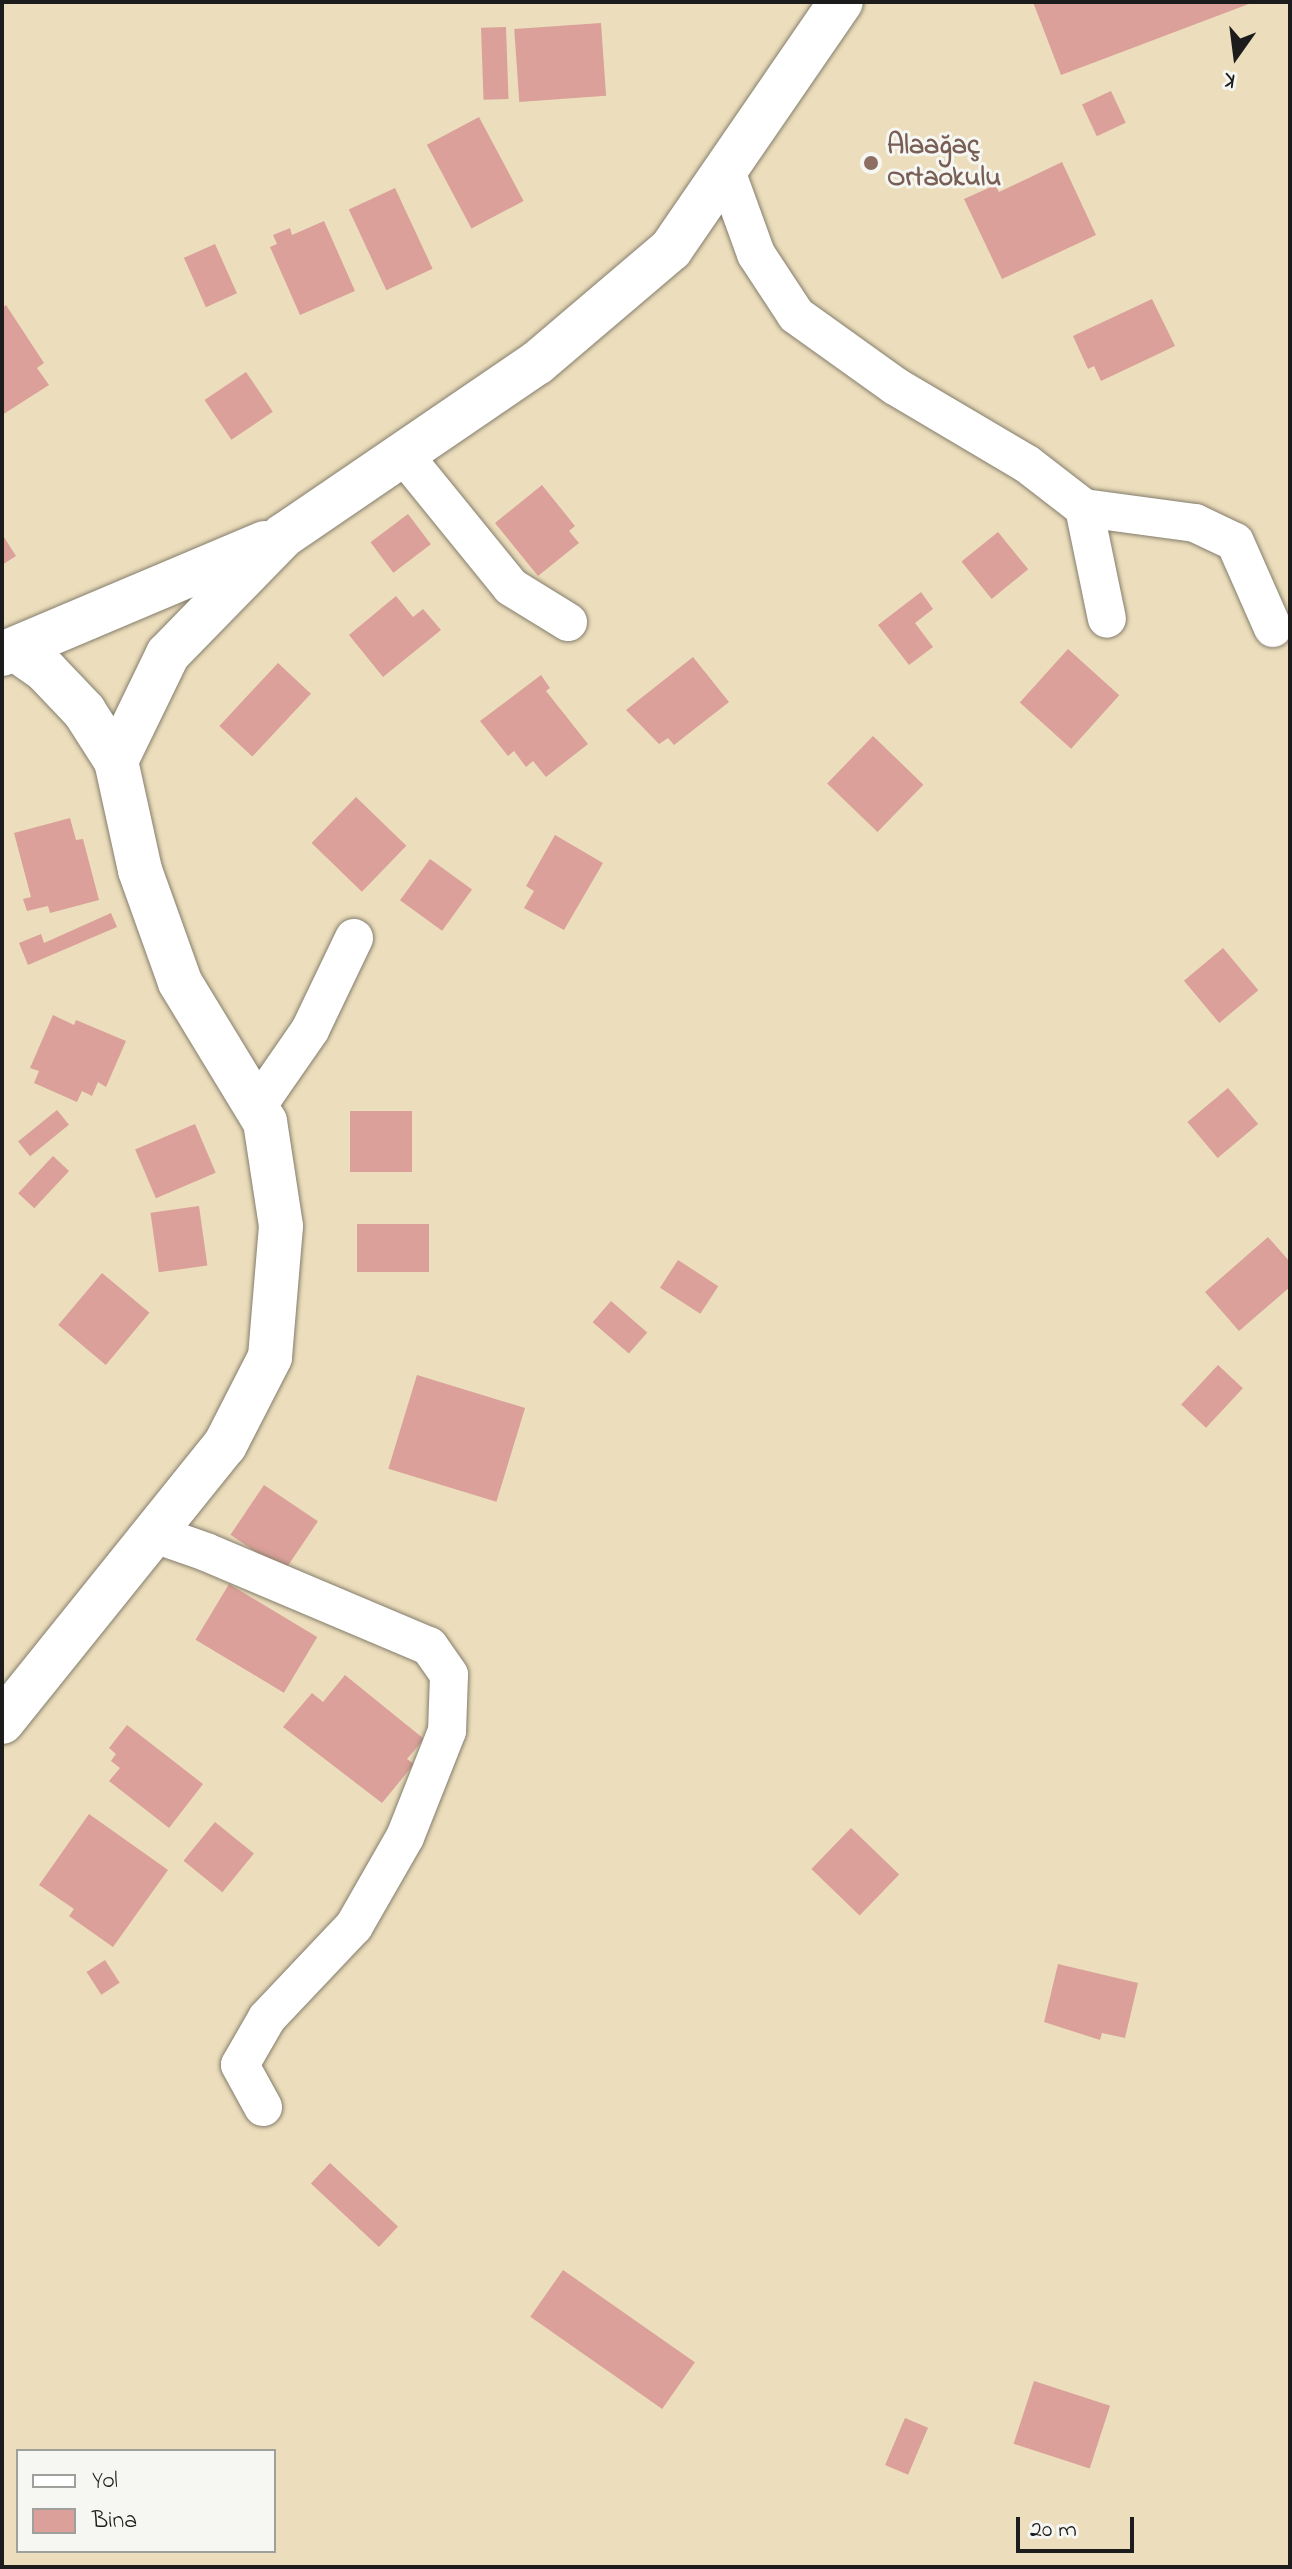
<!DOCTYPE html>
<html>
<head>
<meta charset="utf-8">
<style>
	body { margin:0 }
	#map { position:relative; width:1292px; height:2569px; overflow:hidden; background:#ecdebc; font-family:"Indie Flower",sans-serif }
	div>[style] { position:absolute }
	[style*='--x'] { left:calc(var(--x)*1px); top:calc(var(--y)*1px); width:calc(var(--w)*1px); rotate:calc(var(--a)*1deg) }
	.building>* { inset:0; background:#daa099; transform-origin:0 0 }
	.roads { filter:drop-shadow(0 0 2px #847d6c) drop-shadow(0 0 2px #847d6c) }
	.minor>* { height:38px; margin:-19px; padding:0 19px; transform-origin:19px; border-radius:19px; background:#fff }
	.tertiary>* { height:44px; margin:-22px; padding:0 22px; transform-origin:22px; border-radius:22px; background:#fff }
	.dots>* { width:22px; height:22px; translate:-50% -50%; box-sizing:border-box; border:4px solid #f6f6f2; border-radius:50% }
	span { translate:-50% -50%; white-space:nowrap; text-align:center; line-height:1.15; -webkit-text-stroke:6px #f6f6f2; paint-order:stroke }
	.education-label { font-size:28px; color:#785e54; font-weight:700 }
	.left { translate:0 -50%; text-align:left }
	.frame { position:absolute; inset:0; border:4px solid #1c1c1c; pointer-events:none }
	.legend { position:absolute; left:16px; top:2449px; width:260px; height:104px; box-sizing:border-box; background:#f6f6f2; border:2px solid #9f9f9c; margin:0; padding:10px 14px; list-style:none; font-size:24px; color:#1c1c1c }
	.legend li { display:flex; align-items:center; gap:16px; height:40px }
	.legend b { width:40px; border:2px solid #9f9f9c }
	.north { position:absolute; left:1196px; top:16px; width:80px; height:80px; -webkit-text-stroke:6px #f6f6f2; paint-order:stroke; rotate:194deg; font-size:22px; font-weight:700; line-height:32px; text-align:center; color:#1c1c1c }
	.north::after { content:''; display:block; margin:auto; width:28px; height:36px; background:#1c1c1c; clip-path:polygon(50% 0,100% 100%,50% 72%,0 100%) }
	.scale { position:absolute; left:1016px; top:2517px; width:118px; height:36px; box-sizing:border-box; border:4px solid #1c1c1c; border-top:0; padding-left:10px; font-size:24px; line-height:28px; white-space:nowrap; color:#1c1c1c; -webkit-text-stroke:6px #f6f6f2; paint-order:stroke }
</style>
</head>
<body>
<div id="map">
	<div class="building">
		<i style="clip-path:polygon(1033px 2px,1254px 2px,1061px 75px)"></i>
		<i style="left:601px;top:23px;width:73px;height:87px;rotate:86deg"></i>
		<i style="left:506px;top:27px;width:72px;height:25px;rotate:88deg"></i>
		<i style="left:1111px;top:91px;width:35px;height:32px;rotate:65deg"></i>
		<i style="left:479px;top:117px;width:95px;height:59px;rotate:62deg"></i>
		<i style="clip-path:polygon(1062px 162px,1096px 235px,1002px 279px,964px 199px,995px 185px,999px 192px)"></i>
		<i style="left:395px;top:188px;width:89px;height:51px;rotate:65deg"></i>
		<i style="clip-path:polygon(324px 221px,355px 291px,300px 315px,270px 247px,277px 244px,273px 235px,290px 228px,292px 235px)"></i>
		<i style="left:215px;top:244px;width:54px;height:34px;rotate:66deg"></i>
		<i style="clip-path:polygon(1152px 299px,1175px 346px,1101px 381px,1094px 366px,1088px 369px,1073px 336px)"></i>
		<i style="clip-path:polygon(6px 305px,44px 363px,37px 368px,49px 385px,2px 415px,2px 308px)"></i>
		<i style="left:246px;top:372px;width:48px;height:50px;rotate:56deg"></i>
		<i style="clip-path:polygon(542px 485px,575px 526px,569px 531px,579px 543px,538px 576px,495px 523px)"></i>
		<i style="left:408px;top:514px;width:38px;height:47px;rotate:53deg"></i>
		<i style="left:998px;top:532px;width:48px;height:47px;rotate:51deg"></i>
		<i style="clip-path:polygon(2px 534px,16px 556px,2px 565px)"></i>
		<i style="clip-path:polygon(921px 592px,933px 609px,915px 623px,933px 647px,909px 665px,878px 625px)"></i>
		<i style="clip-path:polygon(396px 596px,413px 617px,423px 609px,441px 630px,383px 677px,349px 635px)"></i>
		<i style="left:1068px;top:649px;width:69px;height:72px;rotate:42deg"></i>
		<i style="clip-path:polygon(693px 657px,729px 702px,674px 745px,668px 738px,659px 744px,626px 710px)"></i>
		<i style="left:278px;top:663px;width:45px;height:86px;rotate:43deg"></i>
		<i style="clip-path:polygon(541px 675px,550px 688px,546px 691px,588px 744px,546px 777px,533px 761px,526px 767px,514px 751px,508px 756px,480px 721px)"></i>
		<i style="left:873px;top:736px;width:70px;height:66px;rotate:44deg"></i>
		<i style="left:356px;top:797px;width:70px;height:64px;rotate:44deg"></i>
		<i style="clip-path:polygon(70px 818px,76px 840px,83px 839px,99px 900px,50px 913px,48px 906px,27px 911px,23px 899px,31px 897px,14px 833px)"></i>
		<i style="clip-path:polygon(555px 835px,603px 863px,564px 930px,524px 908px,534px 891px,526px 886px)"></i>
		<i style="left:430px;top:859px;width:52px;height:51px;rotate:36deg"></i>
		<i style="clip-path:polygon(111px 913px,117px 927px,28px 965px,19px 943px,41px 934px,44px 943px)"></i>
		<i style="left:1223px;top:948px;width:55px;height:51px;rotate:50deg"></i>
		<i style="clip-path:polygon(53px 1015px,74px 1025px,76px 1020px,126px 1041px,106px 1087px,98px 1082px,92px 1096px,82px 1091px,77px 1102px,34px 1083px,39px 1071px,30px 1068px)"></i>
		<i style="left:1228px;top:1088px;width:47px;height:53px;rotate:50deg"></i>
		<i style="left:57px;top:1110px;width:19px;height:50px;rotate:51deg"></i>
		<i style="left:412px;top:1111px;width:61px;height:62px;rotate:90deg"></i>
		<i style="left:195px;top:1124px;width:53px;height:65px;rotate:67deg"></i>
		<i style="left:53px;top:1156px;width:22px;height:51px;rotate:43deg"></i>
		<i style="left:199px;top:1206px;width:60px;height:49px;rotate:82deg"></i>
		<i style="left:357px;top:1224px;width:72px;height:48px"></i>
		<i style="clip-path:polygon(1268px 1237px,1290px 1262px,1290px 1287px,1239px 1331px,1205px 1292px)"></i>
		<i style="left:678px;top:1260px;width:48px;height:33px;rotate:33deg"></i>
		<i style="left:102px;top:1273px;width:62px;height:68px;rotate:40deg"></i>
		<i style="left:611px;top:1301px;width:48px;height:28px;rotate:41deg"></i>
		<i style="left:1218px;top:1365px;width:34px;height:54px;rotate:43deg"></i>
		<i style="left:417px;top:1375px;width:113px;height:98px;rotate:17deg"></i>
		<i style="left:264px;top:1485px;width:65px;height:60px;rotate:34deg"></i>
		<i style="left:229px;top:1584px;width:103px;height:65px;rotate:31deg"></i>
		<i style="clip-path:polygon(345px 1675px,424px 1739px,407px 1759px,414px 1764px,382px 1803px,283px 1727px,312px 1693px,323px 1702px)"></i>
		<i style="clip-path:polygon(127px 1725px,203px 1784px,169px 1828px,109px 1781px,120px 1768px,111px 1761px,116px 1754px,109px 1748px)"></i>
		<i style="clip-path:polygon(89px 1814px,168px 1870px,113px 1947px,69px 1916px,74px 1909px,39px 1885px)"></i>
		<i style="left:215px;top:1822px;width:50px;height:50px;rotate:39deg"></i>
		<i style="left:851px;top:1828px;width:67px;height:57px;rotate:44deg"></i>
		<i style="left:105px;top:1960px;width:27px;height:22px;rotate:57deg"></i>
		<i style="clip-path:polygon(1058px 1964px,1138px 1983px,1125px 2038px,1102px 2033px,1100px 2040px,1044px 2022px)"></i>
		<i style="left:330px;top:2163px;width:93px;height:28px;rotate:43deg"></i>
		<i style="left:563px;top:2270px;width:161px;height:57px;rotate:35deg"></i>
		<i style="left:1034px;top:2381px;width:80px;height:66px;rotate:18deg"></i>
		<i style="left:905px;top:2418px;width:25px;height:51px;rotate:23deg"></i>
	</div>
	<div class="roads">
		<div class="minor">
			<i style="--x:726;--y:171;--w:88;--a:70.1"></i>
			<i style="--x:756;--y:254;--w:73;--a:56.7"></i>
			<i style="--x:796;--y:315;--w:122;--a:35.6"></i>
			<i style="--x:895;--y:386;--w:153;--a:30.6"></i>
			<i style="--x:1027;--y:464;--w:72;--a:37.7"></i>
			<i style="--x:1084;--y:508;--w:112;--a:7.7"></i>
			<i style="--x:1195;--y:523;--w:44;--a:25.4"></i>
			<i style="--x:1235;--y:542;--w:94;--a:66.2"></i>
			<i style="--x:403;--y:454;--w:171;--a:50.9"></i>
			<i style="--x:511;--y:587;--w:67;--a:31.6"></i>
			<i style="--x:1084;--y:508;--w:113;--a:78.3"></i>
			<i style="--x:256;--y:1108;--w:95;--a:-55.3"></i>
			<i style="--x:310;--y:1030;--w:102;--a:-64.4"></i>
			<i style="--x:155;--y:1534;--w:54;--a:19.4"></i>
			<i style="--x:206;--y:1552;--w:242;--a:22.9"></i>
			<i style="--x:429;--y:1646;--w:35;--a:55"></i>
			<i style="--x:449;--y:1675;--w:56;--a:92"></i>
			<i style="--x:447;--y:1731;--w:114;--a:111.6"></i>
			<i style="--x:405;--y:1837;--w:103;--a:119.8"></i>
			<i style="--x:354;--y:1926;--w:127;--a:133.4"></i>
			<i style="--x:267;--y:2018;--w:54;--a:119.9"></i>
			<i style="--x:240;--y:2065;--w:48;--a:61.3"></i>
		</div>
		<div class="tertiary">
			<i style="--x:15;--y:649;--w:37;--a:35"></i>
			<i style="--x:45;--y:670;--w:57;--a:46.4"></i>
			<i style="--x:84;--y:711;--w:59;--a:57.4"></i>
			<i style="--x:2;--y:654;--w:285;--a:-22.9"></i>
			<i style="--x:2;--y:1722;--w:356;--a:-51.2"></i>
			<i style="--x:225;--y:1445;--w:99;--a:-62.9"></i>
			<i style="--x:270;--y:1357;--w:131;--a:-85.2"></i>
			<i style="--x:281;--y:1226;--w:105;--a:-98.7"></i>
			<i style="--x:265;--y:1122;--w:164;--a:-121.3"></i>
			<i style="--x:180;--y:982;--w:119;--a:-109.7"></i>
			<i style="--x:140;--y:870;--w:112;--a:-102.4"></i>
			<i style="--x:116;--y:761;--w:119;--a:-64.1"></i>
			<i style="--x:168;--y:654;--w:165;--a:-45.7"></i>
			<i style="--x:283;--y:536;--w:307;--a:-34.3"></i>
			<i style="--x:537;--y:363;--w:176;--a:-40.4"></i>
			<i style="--x:671;--y:249;--w:300;--a:-55.5"></i>
		</div>
	</div>
	<div class="dots">
		<i style="left:871px;top:163px;background:#8d6e63"></i>
	</div>
	<div class="education-label">
		<span class="left" style="left:887px;top:163px">Alaağaç<br>Ortaokulu</span>
	</div>
	<div class="frame"></div>
	<ul class="legend">
	<li><b style="height:10px;background:#fff"></b>Yol</li>
	<li><b style="height:22px;background:#daa099"></b>Bina</li>
	</ul>
	<div class="north">K</div>
	<div class="scale">20 m</div>
</div>
</body>
</html>
